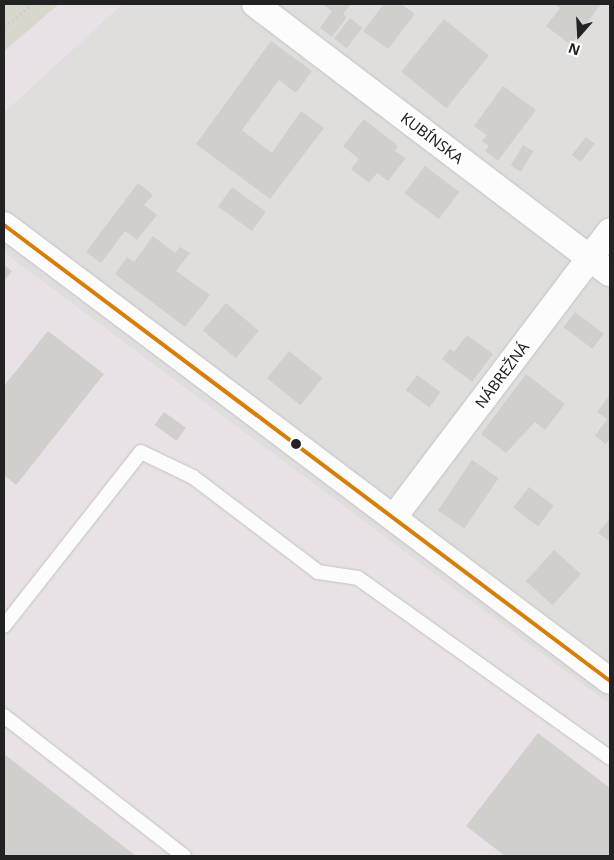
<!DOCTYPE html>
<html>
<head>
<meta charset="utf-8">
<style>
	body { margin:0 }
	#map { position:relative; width:614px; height:860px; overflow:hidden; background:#f0eeeb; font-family:"Noto Sans",sans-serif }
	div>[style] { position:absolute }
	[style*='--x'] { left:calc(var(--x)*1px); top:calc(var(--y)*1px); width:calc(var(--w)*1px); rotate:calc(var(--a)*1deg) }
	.residential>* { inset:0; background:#dfdedc }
	.industrial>* { inset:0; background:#e8e1e5 }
	.construction>* { inset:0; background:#d8d7ce }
	.building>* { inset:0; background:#d1cfcc; transform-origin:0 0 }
	.path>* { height:3px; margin-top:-1.5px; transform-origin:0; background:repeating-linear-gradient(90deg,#d6cbca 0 2.5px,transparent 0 5px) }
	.roads { filter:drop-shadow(0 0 1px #c3c3c1) drop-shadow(0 0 1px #c3c3c1) }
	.service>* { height:14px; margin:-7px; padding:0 7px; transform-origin:7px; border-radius:7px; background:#fdfcfc }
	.minor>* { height:26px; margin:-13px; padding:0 13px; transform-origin:13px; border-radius:13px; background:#fdfcfc }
	.bus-1>* { height:4px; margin:-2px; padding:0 2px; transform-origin:2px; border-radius:2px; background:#d77e09 }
	.dots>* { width:14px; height:14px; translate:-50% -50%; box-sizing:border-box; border:2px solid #fff; border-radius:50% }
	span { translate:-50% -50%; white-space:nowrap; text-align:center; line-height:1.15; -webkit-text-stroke:4.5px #fff; paint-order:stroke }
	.street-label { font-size:15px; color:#222 }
	.frame { position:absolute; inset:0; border:5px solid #222; pointer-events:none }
	.north { position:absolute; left:554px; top:10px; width:50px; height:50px; -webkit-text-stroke:4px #fff; paint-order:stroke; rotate:199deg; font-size:14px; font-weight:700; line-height:20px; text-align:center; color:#222 }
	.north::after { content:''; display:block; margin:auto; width:18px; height:22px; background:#222; clip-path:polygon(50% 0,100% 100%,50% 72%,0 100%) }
</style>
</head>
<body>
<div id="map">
	<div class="residential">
		<i style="clip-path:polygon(122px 4px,610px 4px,610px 705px,4px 253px,4px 112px)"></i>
	</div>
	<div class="industrial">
		<i style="clip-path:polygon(4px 4px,122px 4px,4px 112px)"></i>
		<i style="clip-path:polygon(4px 253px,610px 705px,610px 856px,4px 856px)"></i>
	</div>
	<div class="construction">
		<i style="clip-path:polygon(4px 4px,59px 4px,4px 51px)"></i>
	</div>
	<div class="building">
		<i style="clip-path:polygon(322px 4px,351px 4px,343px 14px,347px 17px,332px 37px,320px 28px,332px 11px)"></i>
		<i style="clip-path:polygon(384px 4px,401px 4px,415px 14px,388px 49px,363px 31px)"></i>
		<i style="clip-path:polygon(555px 4px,601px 4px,571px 45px,546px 26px,560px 8px)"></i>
		<i style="left:350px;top:18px;width:16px;height:26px;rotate:38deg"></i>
		<i style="left:444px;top:19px;width:58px;height:68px;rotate:39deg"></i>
		<i style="clip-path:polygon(271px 41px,312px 71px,296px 93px,279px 80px,242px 130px,272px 153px,301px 111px,324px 128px,270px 199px,196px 144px)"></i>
		<i style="clip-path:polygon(503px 86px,536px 110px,498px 161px,485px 151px,489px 146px,482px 141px,487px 135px,474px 126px)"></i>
		<i style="clip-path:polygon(364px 119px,398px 146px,395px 151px,406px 158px,388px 181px,377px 173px,369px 183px,351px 169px,359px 159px,343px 146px)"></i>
		<i style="left:586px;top:137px;width:11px;height:23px;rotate:38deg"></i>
		<i style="left:523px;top:145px;width:12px;height:24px;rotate:31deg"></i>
		<i style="left:425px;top:166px;width:43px;height:34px;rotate:37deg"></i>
		<i style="clip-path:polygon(138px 183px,153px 195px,144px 205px,157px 215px,137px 240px,125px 231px,101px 263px,86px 252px)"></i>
		<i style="left:232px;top:187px;width:42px;height:24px;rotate:36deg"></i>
		<i style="clip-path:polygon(153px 236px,175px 253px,180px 247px,190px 253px,176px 271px,210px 295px,185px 327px,115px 274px,127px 257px,134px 262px)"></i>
		<i style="clip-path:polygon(4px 265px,12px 271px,4px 281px)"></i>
		<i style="left:226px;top:303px;width:43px;height:36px;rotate:40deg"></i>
		<i style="left:575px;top:312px;width:36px;height:19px;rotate:37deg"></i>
		<i style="clip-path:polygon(48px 331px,104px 374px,16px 485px,4px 475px,4px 386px)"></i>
		<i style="clip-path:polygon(467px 335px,493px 354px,472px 382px,442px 359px,450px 349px,454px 352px)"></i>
		<i style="left:289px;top:351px;width:43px;height:35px;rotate:39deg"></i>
		<i style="clip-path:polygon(526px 374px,565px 404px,545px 430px,535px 422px,506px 453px,481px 434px)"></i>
		<i style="left:417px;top:375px;width:29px;height:19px;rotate:36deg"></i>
		<i style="clip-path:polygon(610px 395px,610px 438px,606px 444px,595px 436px,607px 419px,597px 412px)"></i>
		<i style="left:164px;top:412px;width:27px;height:16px;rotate:36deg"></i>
		<i style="left:472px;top:460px;width:32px;height:61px;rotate:34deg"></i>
		<i style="left:529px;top:487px;width:31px;height:26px;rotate:37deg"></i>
		<i style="clip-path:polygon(610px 518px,610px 538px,609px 541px,598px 533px)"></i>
		<i style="left:554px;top:550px;width:36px;height:42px;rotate:42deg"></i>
		<i style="clip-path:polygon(538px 733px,610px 788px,610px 856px,505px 856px,466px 826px)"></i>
		<i style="clip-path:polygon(4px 754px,136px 856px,4px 856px)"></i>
	</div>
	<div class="path">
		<i style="--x:4;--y:27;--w:36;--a:-39"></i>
	</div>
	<div class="roads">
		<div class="service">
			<i style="--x:4;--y:626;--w:221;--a:-51.8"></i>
			<i style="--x:141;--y:452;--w:58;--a:25.7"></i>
			<i style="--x:193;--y:477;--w:157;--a:37.2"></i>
			<i style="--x:318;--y:572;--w:40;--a:8.5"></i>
			<i style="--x:358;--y:578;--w:310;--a:35.5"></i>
			<i style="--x:4;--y:716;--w:228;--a:37.9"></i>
		</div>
		<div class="minor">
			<i style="--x:255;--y:4;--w:445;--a:37.2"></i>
			<i style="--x:4;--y:225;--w:758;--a:36.96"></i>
			<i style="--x:394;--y:517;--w:358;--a:-52.9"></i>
		</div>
	</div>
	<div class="bus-1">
		<i style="--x:4;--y:225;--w:758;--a:36.96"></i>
	</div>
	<div class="dots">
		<i style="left:296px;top:444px;background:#222"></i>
	</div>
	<div class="street-label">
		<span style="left:432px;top:138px;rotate:37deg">KUBÍNSKA</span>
		<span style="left:502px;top:375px;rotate:-53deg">NÁBREŽNÁ</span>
	</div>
	<div class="frame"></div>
	<div class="north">N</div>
</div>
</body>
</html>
